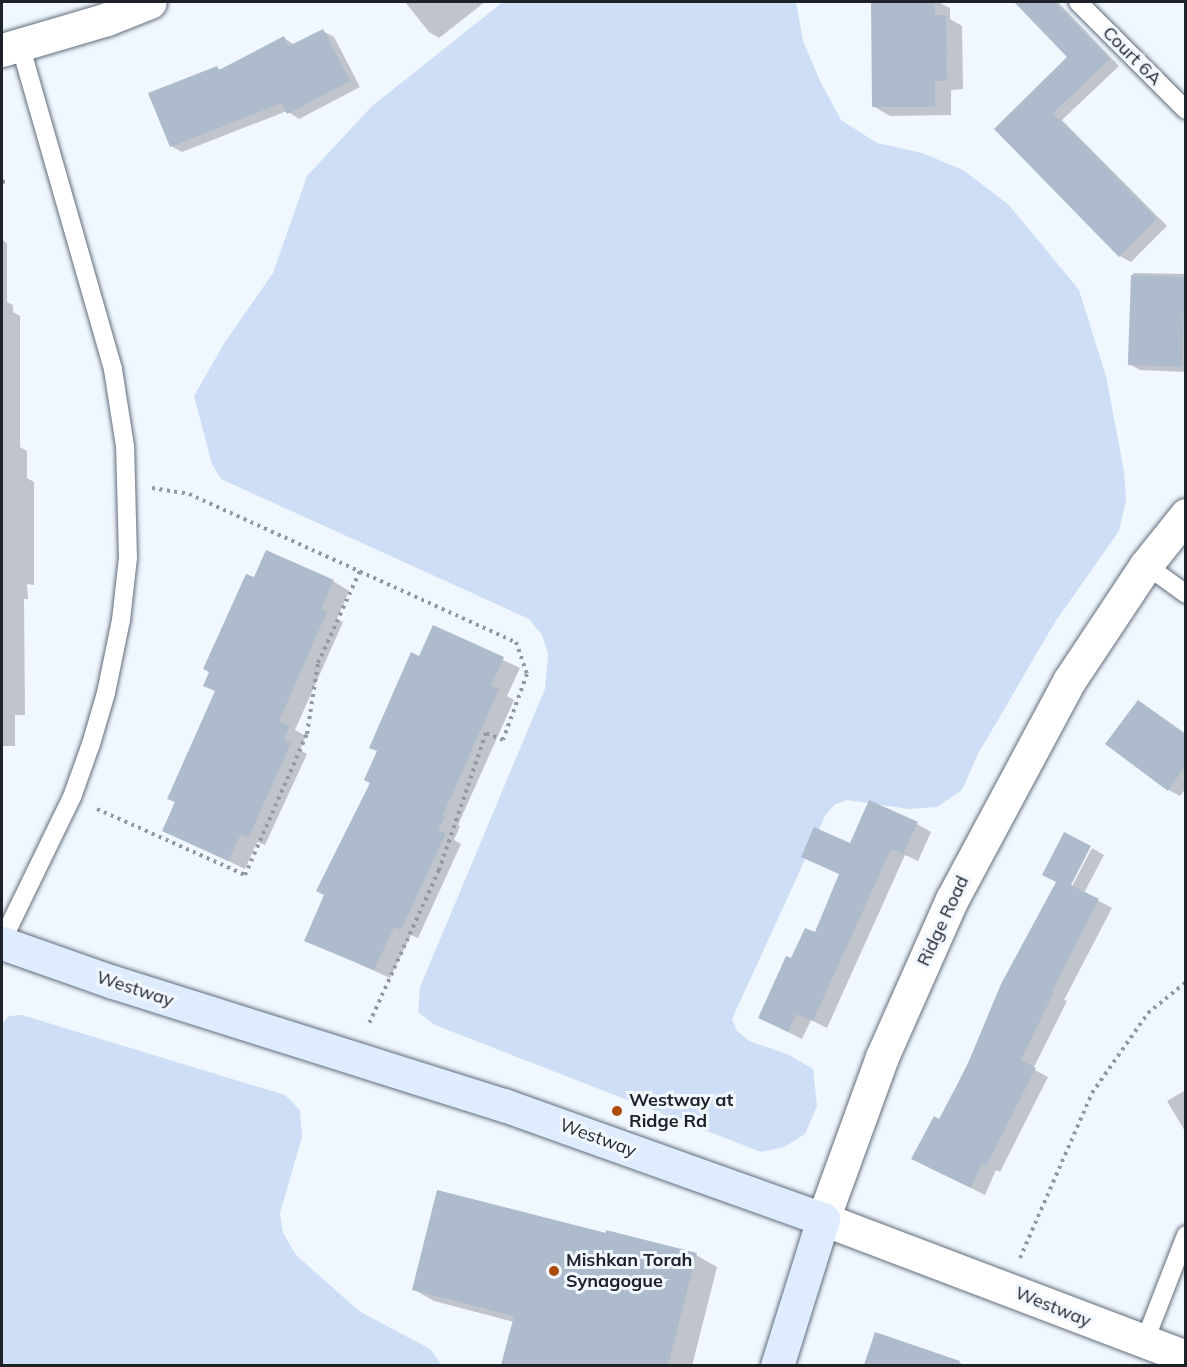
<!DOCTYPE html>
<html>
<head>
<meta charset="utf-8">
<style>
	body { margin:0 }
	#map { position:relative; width:1187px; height:1367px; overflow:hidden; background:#f1f7fe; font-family:Mulish,sans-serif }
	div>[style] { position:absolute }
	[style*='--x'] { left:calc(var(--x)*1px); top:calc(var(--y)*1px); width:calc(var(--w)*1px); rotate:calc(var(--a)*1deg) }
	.green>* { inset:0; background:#cddef6 }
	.shadow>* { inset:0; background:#0003 }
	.building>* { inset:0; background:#aebbcc; transform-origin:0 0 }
	.path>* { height:4px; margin-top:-2px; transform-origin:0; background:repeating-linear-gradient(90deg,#92989f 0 3px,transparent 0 7.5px) }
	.roads { filter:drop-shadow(0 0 2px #616d7d) drop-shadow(0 0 2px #616d7d) }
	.lane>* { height:18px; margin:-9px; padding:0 9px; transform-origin:9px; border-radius:9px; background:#fff }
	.street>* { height:33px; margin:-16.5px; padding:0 16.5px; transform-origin:16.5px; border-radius:16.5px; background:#fff }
	.secondary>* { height:33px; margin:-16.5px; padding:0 16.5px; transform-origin:16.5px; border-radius:16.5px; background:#deecfe }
	.dots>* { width:16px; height:16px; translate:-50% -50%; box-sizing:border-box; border:3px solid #f1f7fe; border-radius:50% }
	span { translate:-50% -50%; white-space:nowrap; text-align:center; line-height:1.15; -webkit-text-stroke:6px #f1f7fe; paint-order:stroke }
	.street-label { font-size:18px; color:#1d2228 }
	.poi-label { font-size:18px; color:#1d2228; font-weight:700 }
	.left { translate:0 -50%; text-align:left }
	.frame { position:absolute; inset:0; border:3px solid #1d2228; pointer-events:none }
</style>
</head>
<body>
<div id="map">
	<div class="green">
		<i style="clip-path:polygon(503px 2px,796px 2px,803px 41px,820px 81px,841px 120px,877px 143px,922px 153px,963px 170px,1009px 205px,1079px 290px,1106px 376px,1124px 471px,1126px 500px,1119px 531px,1055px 622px,978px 754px,962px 790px,937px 807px,909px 809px,847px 800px,834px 805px,825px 816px,732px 1019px,737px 1031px,749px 1041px,787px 1054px,813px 1069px,817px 1106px,805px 1134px,784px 1147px,761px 1152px,435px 1025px,418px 1012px,420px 987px,545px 689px,548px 654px,542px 635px,529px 619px,221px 479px,212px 464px,194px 396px,225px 342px,273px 273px,307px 176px,372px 106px)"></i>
		<i style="clip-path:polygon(22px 1015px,285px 1095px,300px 1110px,302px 1137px,280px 1213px,283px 1233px,296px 1255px,359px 1311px,430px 1349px,442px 1365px,2px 1365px,2px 1024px,9px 1016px)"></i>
	</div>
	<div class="shadow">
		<i style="clip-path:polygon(405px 2px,485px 2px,439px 38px,429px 32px)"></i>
		<i style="clip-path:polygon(873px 2px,938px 2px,950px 8px,950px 19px,962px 26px,963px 89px,951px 90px,951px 115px,890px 116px,873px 106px)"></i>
		<i style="clip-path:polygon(1016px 2px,1058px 2px,1119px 66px,1062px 120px,1167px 226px,1131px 262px,1120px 256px,996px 129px,1069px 57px)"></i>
		<i style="clip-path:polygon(323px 31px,334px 37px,360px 87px,299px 119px,287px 111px,182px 152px,171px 146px,217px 68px,222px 70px,284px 38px,295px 45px)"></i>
		<i style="clip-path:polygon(2px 240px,7px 243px,7px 302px,13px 305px,13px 312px,20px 316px,20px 447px,27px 451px,27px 478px,34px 482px,34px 585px,27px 584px,28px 599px,24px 599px,25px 715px,15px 715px,15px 746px,2px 746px)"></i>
		<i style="clip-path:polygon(1133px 273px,1186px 274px,1186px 372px,1140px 370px,1129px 364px)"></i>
		<i style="clip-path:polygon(255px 579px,333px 581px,349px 591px,337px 619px,343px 622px,295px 730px,306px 736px,300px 750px,307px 754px,265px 845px,257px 842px,245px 869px,164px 830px,216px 692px)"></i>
		<i style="clip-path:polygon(434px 627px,520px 668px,507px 696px,514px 700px,458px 825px,460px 826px,454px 840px,461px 844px,418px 938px,411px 935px,390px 978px,306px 940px)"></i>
		<i style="clip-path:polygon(1139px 701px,1186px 734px,1186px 788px,1180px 796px,1169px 790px)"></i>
		<i style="clip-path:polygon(917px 824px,931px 832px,918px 861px,905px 855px,827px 1028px,811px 1020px,802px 1039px,760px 1018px,791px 960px,816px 934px,841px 875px,803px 856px,850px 845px)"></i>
		<i style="clip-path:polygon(1065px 834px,1069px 892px,1092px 848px,1104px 855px,1084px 893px,1112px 908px,1064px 1000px,1067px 1001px,1033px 1069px,1048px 1077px,1000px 1172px,996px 1170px,985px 1195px,927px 1166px,939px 1121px,1058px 883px)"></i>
		<i style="clip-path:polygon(1186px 1090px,1186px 1133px,1167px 1101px)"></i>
		<i style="clip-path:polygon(607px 1235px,696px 1255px,717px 1267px,692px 1366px,503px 1366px,514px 1322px,434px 1301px,413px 1289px)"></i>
		<i style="clip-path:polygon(876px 1334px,969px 1366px,865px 1366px)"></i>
	</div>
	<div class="building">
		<i style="clip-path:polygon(871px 2px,934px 2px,935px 15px,946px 15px,947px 81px,935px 81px,935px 107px,872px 107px)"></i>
		<i style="clip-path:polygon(1014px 2px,1055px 2px,1110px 59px,1053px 113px,1157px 219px,1119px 257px,994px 129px,1067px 57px)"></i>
		<i style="clip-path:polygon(323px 29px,350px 81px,287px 114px,282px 103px,170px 147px,148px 93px,217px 66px,219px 70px,284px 36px,289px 46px)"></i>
		<i style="left:1131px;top:275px;width:54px;height:90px;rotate:2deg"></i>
		<i style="clip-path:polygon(266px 550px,334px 580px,321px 609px,327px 612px,279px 721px,290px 726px,284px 740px,291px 743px,249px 837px,241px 834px,228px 861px,162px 831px,175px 802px,167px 799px,215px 691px,203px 686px,209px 672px,203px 669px,246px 574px,254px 577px)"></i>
		<i style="clip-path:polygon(433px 625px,504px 657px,491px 686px,499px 689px,443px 815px,445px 816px,438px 830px,446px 833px,401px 930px,394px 927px,374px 970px,304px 941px,324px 895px,316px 891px,370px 783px,364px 780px,377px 751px,369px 748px,411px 652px,419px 656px)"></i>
		<i style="clip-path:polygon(1138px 700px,1185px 734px,1185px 766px,1168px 791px,1105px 744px)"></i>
		<i style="clip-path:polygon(869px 800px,918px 822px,903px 854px,891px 849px,813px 1021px,796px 1014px,788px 1032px,758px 1018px,786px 956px,791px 958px,805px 928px,815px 932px,839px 874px,801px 857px,814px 827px,850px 843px)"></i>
		<i style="clip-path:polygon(1064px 832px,1091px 846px,1071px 885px,1099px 899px,1052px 991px,1054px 992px,1021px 1060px,1036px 1068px,986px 1166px,982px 1163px,971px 1188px,911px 1159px,934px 1116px,939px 1119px,966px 1068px,1001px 984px,1056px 882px,1042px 875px)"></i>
		<i style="clip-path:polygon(437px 1190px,606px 1233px,606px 1230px,697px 1253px,668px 1365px,501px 1365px,514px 1316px,412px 1290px)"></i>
		<i style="clip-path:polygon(875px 1332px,960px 1361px,959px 1365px,864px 1365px)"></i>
	</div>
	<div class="path">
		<i style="--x:2;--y:182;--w:4;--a:-14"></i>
		<i style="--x:152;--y:488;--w:37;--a:9"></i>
		<i style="--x:189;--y:494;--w:359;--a:24.4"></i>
		<i style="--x:516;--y:642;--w:34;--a:71"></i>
		<i style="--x:527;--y:674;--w:70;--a:110"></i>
		<i style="--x:503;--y:740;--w:18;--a:-158"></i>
		<i style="--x:486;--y:733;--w:145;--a:108.9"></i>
		<i style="--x:439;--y:870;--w:171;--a:114.5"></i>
		<i style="--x:97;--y:809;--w:162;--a:24"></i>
		<i style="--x:245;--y:875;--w:154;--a:-66.3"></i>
		<i style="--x:307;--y:734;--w:72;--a:-81.2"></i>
		<i style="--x:318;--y:663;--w:101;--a:-65.5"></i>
		<i style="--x:1020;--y:1258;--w:180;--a:-66.4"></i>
		<i style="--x:1092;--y:1093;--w:98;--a:-55"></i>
		<i style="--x:1148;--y:1013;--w:49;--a:-39.2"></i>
	</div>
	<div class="roads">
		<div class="lane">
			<i style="--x:1078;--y:2;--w:153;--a:45"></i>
			<i style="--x:1146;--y:565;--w:49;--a:35.9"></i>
			<i style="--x:2;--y:941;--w:160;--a:-64.1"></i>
			<i style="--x:72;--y:797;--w:56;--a:-70.3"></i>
			<i style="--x:91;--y:744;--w:53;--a:-73.6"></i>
			<i style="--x:106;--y:693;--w:75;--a:-78.4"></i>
			<i style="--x:121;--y:620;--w:62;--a:-83.6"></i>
			<i style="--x:128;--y:558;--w:112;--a:-91.5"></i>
			<i style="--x:125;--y:446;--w:78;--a:-98.9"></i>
			<i style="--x:113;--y:369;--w:337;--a:-106"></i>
			<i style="--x:1144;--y:1343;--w:116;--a:-68.7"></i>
		</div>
		<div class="street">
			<i style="--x:2;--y:50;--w:109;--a:-16.4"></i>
			<i style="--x:107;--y:19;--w:46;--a:-21.6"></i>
			<i style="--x:1186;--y:515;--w:64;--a:128.7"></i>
			<i style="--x:1146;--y:565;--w:139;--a:123.6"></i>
			<i style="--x:1069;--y:681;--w:247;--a:118.2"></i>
			<i style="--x:952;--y:899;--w:173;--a:113.9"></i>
			<i style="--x:882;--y:1057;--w:172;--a:110"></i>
			<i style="--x:823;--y:1219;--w:388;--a:20.8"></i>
		</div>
		<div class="secondary">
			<i style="--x:2;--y:943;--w:118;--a:19.4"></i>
			<i style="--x:113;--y:982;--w:410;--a:17.5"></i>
			<i style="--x:504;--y:1105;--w:339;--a:19.7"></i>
			<i style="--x:823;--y:1219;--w:154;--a:107.4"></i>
		</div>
	</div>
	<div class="dots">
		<i style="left:617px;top:1111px;background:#ac4b0a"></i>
		<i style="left:554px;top:1271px;background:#ac4b0a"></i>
	</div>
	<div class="street-label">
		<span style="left:1132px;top:56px;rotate:45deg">Court 6A</span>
		<span style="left:943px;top:921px;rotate:-65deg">Ridge Road</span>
		<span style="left:135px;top:989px;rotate:18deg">Westway</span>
		<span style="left:598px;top:1138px;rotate:20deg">Westway</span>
		<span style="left:1053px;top:1307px;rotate:22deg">Westway</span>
	</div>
	<div class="poi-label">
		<span class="left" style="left:629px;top:1111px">Westway at<br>Ridge Rd</span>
		<span class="left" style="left:566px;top:1271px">Mishkan Torah<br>Synagogue</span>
	</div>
	<div class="frame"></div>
</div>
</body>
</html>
